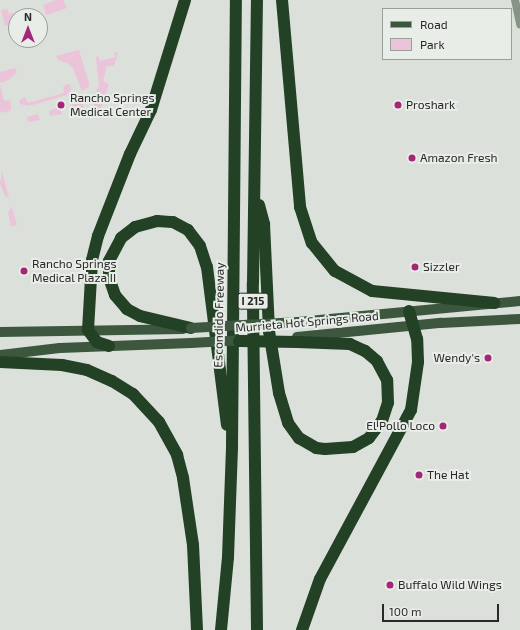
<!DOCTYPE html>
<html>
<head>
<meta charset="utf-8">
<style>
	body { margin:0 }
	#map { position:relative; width:520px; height:630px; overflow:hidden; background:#dbe0db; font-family:"Exo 2",sans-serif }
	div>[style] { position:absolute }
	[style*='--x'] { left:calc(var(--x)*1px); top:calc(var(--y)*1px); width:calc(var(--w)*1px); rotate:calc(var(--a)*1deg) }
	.green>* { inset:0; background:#ebc4d9; transform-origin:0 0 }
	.tertiary>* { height:8px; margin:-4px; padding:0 4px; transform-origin:4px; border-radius:4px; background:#859486 }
	.primary>* { height:10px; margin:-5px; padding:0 5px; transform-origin:5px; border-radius:5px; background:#3c573e }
	.motorway>* { height:12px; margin:-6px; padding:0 6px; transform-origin:6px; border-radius:6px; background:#224125 }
	.primary-bridge>* { height:10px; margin:-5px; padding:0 5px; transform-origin:5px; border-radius:5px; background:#3c573e }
	.motorway-bridge>* { height:12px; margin:-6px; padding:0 6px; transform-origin:6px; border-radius:6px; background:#224125 }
	.dots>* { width:11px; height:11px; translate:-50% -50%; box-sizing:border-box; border:2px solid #e8ede8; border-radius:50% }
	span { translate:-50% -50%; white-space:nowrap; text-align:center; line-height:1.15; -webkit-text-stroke:4px #e8ede8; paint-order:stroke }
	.shield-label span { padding:1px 3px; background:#e8ede8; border:1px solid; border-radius:3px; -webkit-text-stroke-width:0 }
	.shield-label { font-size:11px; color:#282928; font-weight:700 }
	.poi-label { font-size:12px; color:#282928 }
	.left { translate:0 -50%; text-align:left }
	.right { translate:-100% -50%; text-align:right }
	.street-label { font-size:12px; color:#282928 }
	.legend { position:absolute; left:382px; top:8px; width:130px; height:52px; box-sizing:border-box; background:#e8ede8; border:1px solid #9b9f9b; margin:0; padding:5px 7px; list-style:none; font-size:12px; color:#282928 }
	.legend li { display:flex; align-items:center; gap:8px; height:20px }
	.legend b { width:20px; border:1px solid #9b9f9b }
	.north { position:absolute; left:8px; top:8px; width:40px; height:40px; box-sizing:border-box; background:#e8ede8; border:1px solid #9b9f9b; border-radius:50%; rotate:0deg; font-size:11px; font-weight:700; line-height:16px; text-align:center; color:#282928 }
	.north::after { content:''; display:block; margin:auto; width:14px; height:18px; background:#a32679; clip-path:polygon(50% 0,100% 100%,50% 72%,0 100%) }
	.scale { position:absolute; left:382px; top:604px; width:117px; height:18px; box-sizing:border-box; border:2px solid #282928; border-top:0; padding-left:5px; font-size:12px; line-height:14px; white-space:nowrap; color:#282928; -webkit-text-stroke:3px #e8ede8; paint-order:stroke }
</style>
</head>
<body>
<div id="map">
	<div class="green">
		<i style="clip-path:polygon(56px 0,63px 0,67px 8px,46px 15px,43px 5px)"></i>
		<i style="clip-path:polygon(7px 9px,9px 14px,22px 11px,25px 16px,16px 16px,16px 23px,5px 26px,1px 10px)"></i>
		<i style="clip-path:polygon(79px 50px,89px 83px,89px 87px,82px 91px,73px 68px,67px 63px,58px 60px,56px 56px)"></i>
		<i style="clip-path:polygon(114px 51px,118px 53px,114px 66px,107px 66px,103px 81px,109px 84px,99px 113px,96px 113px,92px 98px,99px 86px,96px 57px,98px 56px,100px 61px,116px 57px)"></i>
		<i style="clip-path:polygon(15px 68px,17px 72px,9px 80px,0 83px,0 72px)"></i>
		<i style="clip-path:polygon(67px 84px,71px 85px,71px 90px,67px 95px,29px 106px,20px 104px,19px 100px,25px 97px,28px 103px,64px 93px,63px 87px)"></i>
		<i style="clip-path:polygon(0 85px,4px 101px,10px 100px,11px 103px,11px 109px,6px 113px,0 111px)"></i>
		<i style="left:82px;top:101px;width:6px;height:11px;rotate:72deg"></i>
		<i style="clip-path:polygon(60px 107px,62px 114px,50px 116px,49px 111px)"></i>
		<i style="clip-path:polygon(38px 114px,40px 120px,28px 122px,27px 117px)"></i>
		<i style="clip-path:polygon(2px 171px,9px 198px,5px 196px,0 184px)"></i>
		<i style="clip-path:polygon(12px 207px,17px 225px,11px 227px,8px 212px)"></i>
	</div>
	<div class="tertiary">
		<i style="--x:515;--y:0;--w:25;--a:78"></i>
	</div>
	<div class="primary">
		<i style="--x:298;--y:322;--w:223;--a:-5.4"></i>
		<i style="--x:0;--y:332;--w:183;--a:-0.9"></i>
		<i style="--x:297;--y:337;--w:145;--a:-5.6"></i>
		<i style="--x:441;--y:323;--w:79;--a:-2.9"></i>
		<i style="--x:0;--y:355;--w:60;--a:-6.7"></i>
		<i style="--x:60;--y:348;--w:131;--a:-2.2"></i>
	</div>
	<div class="motorway">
		<i style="--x:282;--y:0;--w:208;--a:85"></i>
		<i style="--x:300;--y:207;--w:38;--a:72"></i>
		<i style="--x:312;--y:243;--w:36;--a:51"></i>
		<i style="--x:335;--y:271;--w:42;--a:28.4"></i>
		<i style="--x:372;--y:291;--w:123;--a:5.6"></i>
		<i style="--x:259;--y:205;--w:20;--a:75"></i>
		<i style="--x:264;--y:224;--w:107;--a:87.3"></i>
		<i style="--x:269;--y:331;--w:63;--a:80.8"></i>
		<i style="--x:279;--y:393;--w:31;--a:73"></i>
		<i style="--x:288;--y:423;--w:19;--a:54"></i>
		<i style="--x:299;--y:438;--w:20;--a:30"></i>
		<i style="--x:316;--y:448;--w:9;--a:6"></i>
		<i style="--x:325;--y:449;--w:28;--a:-4"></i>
		<i style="--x:353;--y:447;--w:18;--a:-29"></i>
		<i style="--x:369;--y:438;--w:21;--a:-53"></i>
		<i style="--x:382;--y:421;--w:19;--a:-72"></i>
		<i style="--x:388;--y:403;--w:23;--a:-92"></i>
		<i style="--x:387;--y:380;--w:21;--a:-118"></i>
		<i style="--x:377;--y:361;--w:16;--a:-140"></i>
		<i style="--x:365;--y:351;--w:17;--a:-155"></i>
		<i style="--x:350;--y:344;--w:53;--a:-177.8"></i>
		<i style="--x:191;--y:328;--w:52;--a:-166.8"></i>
		<i style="--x:140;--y:316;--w:15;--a:-152"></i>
		<i style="--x:127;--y:309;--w:18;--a:-131"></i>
		<i style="--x:115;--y:295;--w:18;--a:-109"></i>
		<i style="--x:109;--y:278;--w:17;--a:-90"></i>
		<i style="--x:109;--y:261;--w:26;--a:-62"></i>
		<i style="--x:121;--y:238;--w:18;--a:-38"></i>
		<i style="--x:135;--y:227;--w:23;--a:-15"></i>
		<i style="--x:157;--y:221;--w:16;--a:4"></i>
		<i style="--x:173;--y:222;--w:17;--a:28"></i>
		<i style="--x:188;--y:230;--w:20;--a:53"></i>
		<i style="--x:200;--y:246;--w:22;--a:72"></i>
		<i style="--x:207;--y:267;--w:159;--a:82.8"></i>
		<i style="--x:109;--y:346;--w:13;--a:-162"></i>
		<i style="--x:97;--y:342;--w:15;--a:-127"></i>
		<i style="--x:88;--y:330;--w:70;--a:-86.7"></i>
		<i style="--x:92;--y:260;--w:25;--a:-76"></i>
		<i style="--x:98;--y:236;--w:88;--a:-68.7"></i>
		<i style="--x:130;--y:154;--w:49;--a:-64.5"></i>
		<i style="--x:151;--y:110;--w:115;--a:-72.8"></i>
		<i style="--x:0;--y:362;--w:62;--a:2.8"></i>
		<i style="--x:62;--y:365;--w:25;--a:11"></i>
		<i style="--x:87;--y:370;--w:27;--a:24"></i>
		<i style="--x:112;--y:381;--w:25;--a:32"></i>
		<i style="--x:133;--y:394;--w:38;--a:47"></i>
		<i style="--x:159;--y:422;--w:38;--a:61"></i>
		<i style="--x:177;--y:455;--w:24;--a:75"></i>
		<i style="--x:183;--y:478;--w:68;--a:81.5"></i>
		<i style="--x:193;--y:545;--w:85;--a:87.3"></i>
		<i style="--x:221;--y:630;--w:73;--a:-84.5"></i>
		<i style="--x:228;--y:557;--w:111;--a:-87.9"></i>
		<i style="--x:232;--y:446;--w:446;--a:-89.5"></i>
		<i style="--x:257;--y:630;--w:347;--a:-90.7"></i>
		<i style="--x:253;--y:283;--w:283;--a:-89.2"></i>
		<i style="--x:302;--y:630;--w:54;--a:-70.6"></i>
		<i style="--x:320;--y:579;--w:192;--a:-61.7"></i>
		<i style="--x:411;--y:410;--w:49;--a:-81.7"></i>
		<i style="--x:418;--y:362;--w:23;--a:-92"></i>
		<i style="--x:417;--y:339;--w:29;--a:-106"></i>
	</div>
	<div class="primary-bridge">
		<i style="--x:191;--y:328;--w:107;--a:-3.2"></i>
		<i style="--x:191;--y:343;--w:54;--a:-3.2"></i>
	</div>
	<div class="motorway-bridge">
		<i style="--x:239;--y:341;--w:58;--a:1"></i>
	</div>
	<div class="dots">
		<i style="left:61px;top:105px;background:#a32679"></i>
		<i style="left:398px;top:105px;background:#a32679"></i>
		<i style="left:412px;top:158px;background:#a32679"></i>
		<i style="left:415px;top:267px;background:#a32679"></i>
		<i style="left:24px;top:271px;background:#a32679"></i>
		<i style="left:488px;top:358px;background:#a32679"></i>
		<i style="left:443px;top:426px;background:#a32679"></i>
		<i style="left:419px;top:475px;background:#a32679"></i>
		<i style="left:390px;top:585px;background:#a32679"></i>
	</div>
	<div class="shield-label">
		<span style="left:253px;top:301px">I 215</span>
	</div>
	<div class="poi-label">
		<span class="left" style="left:70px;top:105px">Rancho Springs<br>Medical Center</span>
		<span class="left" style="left:406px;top:105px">Proshark</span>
		<span class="left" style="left:420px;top:158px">Amazon Fresh</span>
		<span class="left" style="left:32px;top:271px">Rancho Springs<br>Medical Plaza II</span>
		<span class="left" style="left:423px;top:267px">Sizzler</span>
		<span class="right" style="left:480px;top:358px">Wendy's</span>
		<span class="right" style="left:435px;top:426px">El Pollo Loco</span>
		<span class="left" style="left:427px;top:475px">The Hat</span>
		<span class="left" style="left:398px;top:585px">Buffalo Wild Wings</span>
	</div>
	<div class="street-label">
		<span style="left:219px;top:315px;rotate:-89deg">Escondido Freeway</span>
		<span style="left:307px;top:322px;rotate:-5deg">Murrieta Hot Springs Road</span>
	</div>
	<ul class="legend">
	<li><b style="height:5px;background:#3c573e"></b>Road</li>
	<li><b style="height:11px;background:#ebc4d9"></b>Park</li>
	</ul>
	<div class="north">N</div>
	<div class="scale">100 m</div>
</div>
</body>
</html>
